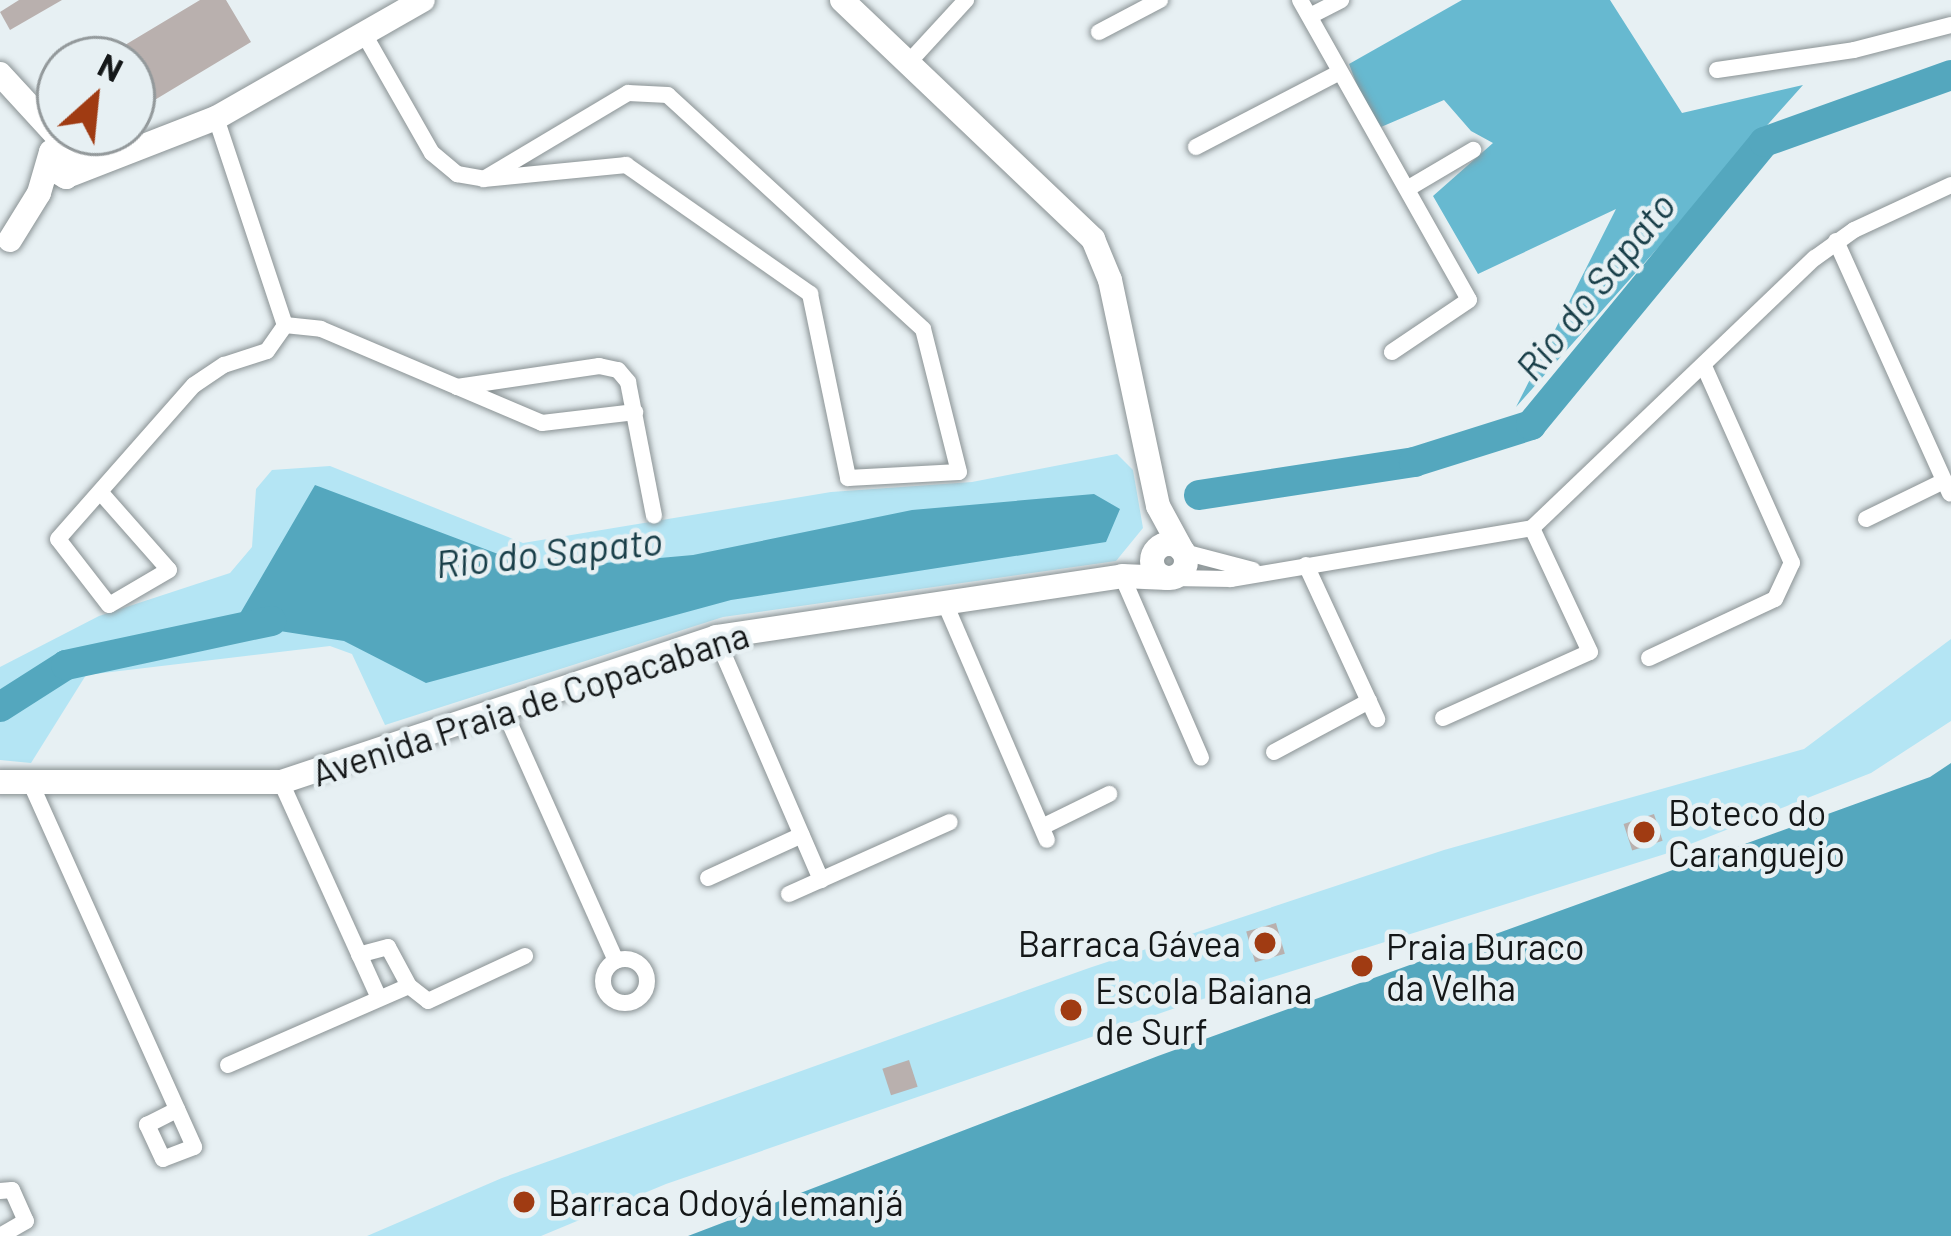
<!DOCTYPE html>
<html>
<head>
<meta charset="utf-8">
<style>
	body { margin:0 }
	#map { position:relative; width:1951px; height:1236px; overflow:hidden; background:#e7f0f3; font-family:Barlow,sans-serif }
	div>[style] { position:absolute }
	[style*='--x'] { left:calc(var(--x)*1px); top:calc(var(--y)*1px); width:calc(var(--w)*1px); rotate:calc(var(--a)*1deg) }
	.green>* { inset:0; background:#b4e5f4 }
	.forest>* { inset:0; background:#67b9d0 }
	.water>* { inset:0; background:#54a7be }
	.river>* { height:30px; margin:-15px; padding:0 15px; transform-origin:15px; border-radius:15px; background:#54a7be }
	.building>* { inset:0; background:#b9b0ae; transform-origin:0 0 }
	.roads { filter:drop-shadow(0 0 3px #8a9294) drop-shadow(0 0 3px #8a9294) }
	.street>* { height:16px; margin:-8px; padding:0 8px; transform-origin:8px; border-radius:8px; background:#fff }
	.street>.ring { margin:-8px; padding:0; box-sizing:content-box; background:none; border:16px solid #fff; border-radius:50% }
	.secondary>* { height:24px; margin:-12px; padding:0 12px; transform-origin:12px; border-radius:12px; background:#fff }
	.secondary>.ring { margin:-12px; padding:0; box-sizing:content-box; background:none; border:24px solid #fff; border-radius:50% }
	.dots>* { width:33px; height:33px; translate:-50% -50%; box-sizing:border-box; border:6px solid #e7f0f3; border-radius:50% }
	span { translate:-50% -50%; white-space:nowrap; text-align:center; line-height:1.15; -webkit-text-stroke:9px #e7f0f3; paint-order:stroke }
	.street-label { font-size:36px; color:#141718 }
	.poi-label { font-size:36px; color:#141718 }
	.left { translate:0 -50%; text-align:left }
	.right { translate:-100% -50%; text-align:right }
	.water-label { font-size:39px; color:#183e48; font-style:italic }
	.north { position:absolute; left:36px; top:36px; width:120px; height:120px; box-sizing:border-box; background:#e7f0f3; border:3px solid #93999b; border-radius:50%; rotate:27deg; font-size:33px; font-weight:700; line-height:48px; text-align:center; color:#141718 }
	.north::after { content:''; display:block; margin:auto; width:42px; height:54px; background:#a03b12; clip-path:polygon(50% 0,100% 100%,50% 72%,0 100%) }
</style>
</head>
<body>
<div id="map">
	<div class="green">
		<i style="clip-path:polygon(1117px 454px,1133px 470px,1143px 528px,1116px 561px,723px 617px,385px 725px,352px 654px,330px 646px,86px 675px,31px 763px,0 760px,0 667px,99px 616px,230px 573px,252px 547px,256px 489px,272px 470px,330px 466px,523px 543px,831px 492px,972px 482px)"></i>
		<i style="clip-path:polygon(1951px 639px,1951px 721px,1871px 773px,1665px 854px,1184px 1005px,666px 1184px,541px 1236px,367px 1236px,502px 1178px,1089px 968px,1444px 850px,1804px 749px)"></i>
	</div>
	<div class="forest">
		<i style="clip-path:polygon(1462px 0,1610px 0,1682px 113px,1803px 85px,1516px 407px,1616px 209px,1478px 274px,1433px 196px,1493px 143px,1471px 131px,1444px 100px,1374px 130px,1349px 64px)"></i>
	</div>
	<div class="water">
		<i style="clip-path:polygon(315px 485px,538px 569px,693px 555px,912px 510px,1094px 494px,1120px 509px,1106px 542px,731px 600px,426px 683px,344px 641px,234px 624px)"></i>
		<i style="clip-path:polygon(1951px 763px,1951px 1236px,688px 1236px,1158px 1056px,1930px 777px)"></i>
	</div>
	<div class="river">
		<i style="--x:1199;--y:495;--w:218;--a:-8.7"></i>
		<i style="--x:1414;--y:462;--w:123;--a:-17.5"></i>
		<i style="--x:1531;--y:425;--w:367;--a:-50.5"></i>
		<i style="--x:1764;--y:142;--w:199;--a:-19.7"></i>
		<i style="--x:0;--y:707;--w:78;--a:-32.5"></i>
		<i style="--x:66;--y:665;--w:210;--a:-12.1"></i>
	</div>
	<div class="building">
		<i style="clip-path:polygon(19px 0,62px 0,10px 30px,0 12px)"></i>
		<i style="clip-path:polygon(200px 0,226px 0,251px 42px,143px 107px,132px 88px,132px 60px,100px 60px)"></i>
		<i style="left:1654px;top:814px;width:28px;height:32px;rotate:72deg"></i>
		<i style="left:1276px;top:923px;width:32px;height:31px;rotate:74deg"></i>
		<i style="left:909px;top:1060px;width:28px;height:28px;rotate:72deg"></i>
	</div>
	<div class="roads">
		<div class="street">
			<i style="--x:1300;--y:0;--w:344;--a:60.6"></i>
			<i style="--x:1469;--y:300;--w:93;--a:146"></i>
			<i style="--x:1310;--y:16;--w:35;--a:-27"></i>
			<i style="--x:1099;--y:32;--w:69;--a:-27.7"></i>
			<i style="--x:364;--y:34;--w:137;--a:60.3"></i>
			<i style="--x:432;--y:153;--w:33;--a:40"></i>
			<i style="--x:457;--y:174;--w:27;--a:10"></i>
			<i style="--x:484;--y:179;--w:143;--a:-5.6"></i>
			<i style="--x:626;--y:165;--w:225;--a:35"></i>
			<i style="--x:810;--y:294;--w:188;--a:78.3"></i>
			<i style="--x:848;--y:478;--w:111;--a:-3.1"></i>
			<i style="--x:959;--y:472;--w:147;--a:-104.1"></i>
			<i style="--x:923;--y:329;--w:346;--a:-137.5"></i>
			<i style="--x:668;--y:95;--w:40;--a:-177.1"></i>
			<i style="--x:628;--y:93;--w:168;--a:149.2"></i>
			<i style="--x:910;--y:61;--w:83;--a:-47.4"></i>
			<i style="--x:1717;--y:70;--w:138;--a:-8.3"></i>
			<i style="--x:1854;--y:50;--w:100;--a:-14.5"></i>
			<i style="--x:216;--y:118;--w:218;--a:71.6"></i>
			<i style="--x:285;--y:325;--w:36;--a:6"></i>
			<i style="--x:321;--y:329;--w:240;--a:23"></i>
			<i style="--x:542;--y:423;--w:94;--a:-6.7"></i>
			<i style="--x:1196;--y:147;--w:162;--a:-27.5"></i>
			<i style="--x:1407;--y:189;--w:77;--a:-30.6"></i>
			<i style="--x:1836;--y:241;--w:277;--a:65.7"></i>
			<i style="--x:457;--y:387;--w:144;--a:-8.4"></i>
			<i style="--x:599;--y:366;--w:19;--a:12"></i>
			<i style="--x:618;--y:370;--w:16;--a:50"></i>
			<i style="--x:628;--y:382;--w:136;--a:79"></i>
			<i style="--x:102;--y:494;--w:101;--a:48.6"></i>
			<i style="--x:169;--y:570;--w:69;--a:149.7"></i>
			<i style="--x:109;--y:605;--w:83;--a:-127.7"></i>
			<i style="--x:58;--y:539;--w:205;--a:-48.6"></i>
			<i style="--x:194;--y:385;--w:36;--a:-34"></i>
			<i style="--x:224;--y:365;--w:45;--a:-18"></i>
			<i style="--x:267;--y:351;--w:32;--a:-55"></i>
			<i style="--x:1866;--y:519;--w:87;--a:-26"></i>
			<i style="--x:1184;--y:552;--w:71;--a:14.6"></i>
			<i style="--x:1306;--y:565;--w:170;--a:65.2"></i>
			<i style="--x:1122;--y:576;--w:198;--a:66.5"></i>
			<i style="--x:1171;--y:578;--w:60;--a:1"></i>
			<i style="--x:1231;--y:579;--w:305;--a:-9.6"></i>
			<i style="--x:1532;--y:528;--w:391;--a:-43.7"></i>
			<i style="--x:1815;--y:258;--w:48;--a:-35.7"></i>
			<i style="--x:1854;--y:230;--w:107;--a:-24.9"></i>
			<i style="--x:944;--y:601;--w:260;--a:66.7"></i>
			<i style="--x:716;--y:637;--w:265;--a:66.6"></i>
			<i style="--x:1649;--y:658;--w:139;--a:-25.1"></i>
			<i style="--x:1775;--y:599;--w:40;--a:-65"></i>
			<i style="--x:1792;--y:563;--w:216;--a:-114.1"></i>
			<i style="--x:502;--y:706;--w:279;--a:65.9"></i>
			<i style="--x:1443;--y:718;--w:161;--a:-24.2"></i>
			<i style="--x:1590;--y:652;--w:137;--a:-115.1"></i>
			<i style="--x:1274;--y:752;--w:108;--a:-28.2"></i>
			<i style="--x:281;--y:782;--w:237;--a:65.6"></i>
			<i style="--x:31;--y:784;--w:398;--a:65.8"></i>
			<i style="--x:194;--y:1147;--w:33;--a:159"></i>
			<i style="--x:163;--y:1159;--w:38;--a:-115"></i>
			<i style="--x:147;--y:1125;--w:34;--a:-27"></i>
			<i style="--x:1042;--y:827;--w:75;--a:-26.2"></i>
			<i style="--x:708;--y:878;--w:103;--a:-24.6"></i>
			<i style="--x:789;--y:894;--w:176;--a:-24.1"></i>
			<i class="ring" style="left:603px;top:959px;width:28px;height:28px"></i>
			<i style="--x:409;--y:986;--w:24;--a:38"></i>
			<i style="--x:428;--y:1001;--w:107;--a:-24.9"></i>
			<i style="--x:228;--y:1065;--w:197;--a:-23.6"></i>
			<i style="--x:409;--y:986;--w:44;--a:-118.3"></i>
			<i style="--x:388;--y:947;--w:30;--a:165"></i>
			<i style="--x:0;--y:1191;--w:12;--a:-5"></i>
			<i style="--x:12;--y:1190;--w:34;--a:66"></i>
			<i style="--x:26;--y:1221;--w:30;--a:150"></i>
		</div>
		<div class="secondary">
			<i style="--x:842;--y:0;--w:347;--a:43.6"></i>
			<i style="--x:1093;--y:239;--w:44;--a:67.5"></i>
			<i style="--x:1110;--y:280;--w:231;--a:78"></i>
			<i style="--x:1158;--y:506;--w:50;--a:61.4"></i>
			<i style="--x:0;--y:74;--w:102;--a:47.4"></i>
			<i style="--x:72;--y:174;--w:155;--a:-21.3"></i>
			<i style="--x:216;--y:118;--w:238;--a:-29.7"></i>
			<i style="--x:10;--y:240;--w:55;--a:-58.3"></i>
			<i style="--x:39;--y:193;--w:43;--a:-73.7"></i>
			<i style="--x:51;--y:152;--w:18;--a:-9"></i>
			<i style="--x:69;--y:149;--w:13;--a:51"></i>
			<i style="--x:77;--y:159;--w:21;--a:121"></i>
			<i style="--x:66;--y:177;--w:21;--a:-149"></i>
			<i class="ring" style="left:1152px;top:544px;width:10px;height:10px"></i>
			<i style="--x:0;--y:782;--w:281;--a:0"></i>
			<i style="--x:281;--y:782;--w:459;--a:-18.4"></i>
			<i style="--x:716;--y:637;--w:411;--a:-8.5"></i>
			<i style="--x:1122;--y:576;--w:46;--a:2.5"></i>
		</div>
	</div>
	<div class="dots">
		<i style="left:1644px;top:832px;background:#a03b12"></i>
		<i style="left:1265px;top:943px;background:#a03b12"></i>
		<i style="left:1362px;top:966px;background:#a03b12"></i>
		<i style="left:1071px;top:1010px;background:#a03b12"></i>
		<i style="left:524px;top:1202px;background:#a03b12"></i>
	</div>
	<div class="street-label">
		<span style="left:530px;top:703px;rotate:-18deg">Avenida Praia de Copacabana</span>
	</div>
	<div class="poi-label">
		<span class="left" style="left:1668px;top:832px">Boteco do<br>Caranguejo</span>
		<span class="right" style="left:1241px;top:943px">Barraca Gávea</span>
		<span class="left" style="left:1386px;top:966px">Praia Buraco<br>da Velha</span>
		<span class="left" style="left:1095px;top:1010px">Escola Baiana<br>de Surf</span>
		<span class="left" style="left:548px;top:1202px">Barraca Odoyá Iemanjá</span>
	</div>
	<div class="water-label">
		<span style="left:1595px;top:286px;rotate:-51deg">Rio do Sapato</span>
		<span style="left:549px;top:552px;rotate:-6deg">Rio do Sapato</span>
	</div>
	<div class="north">N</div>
</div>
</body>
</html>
